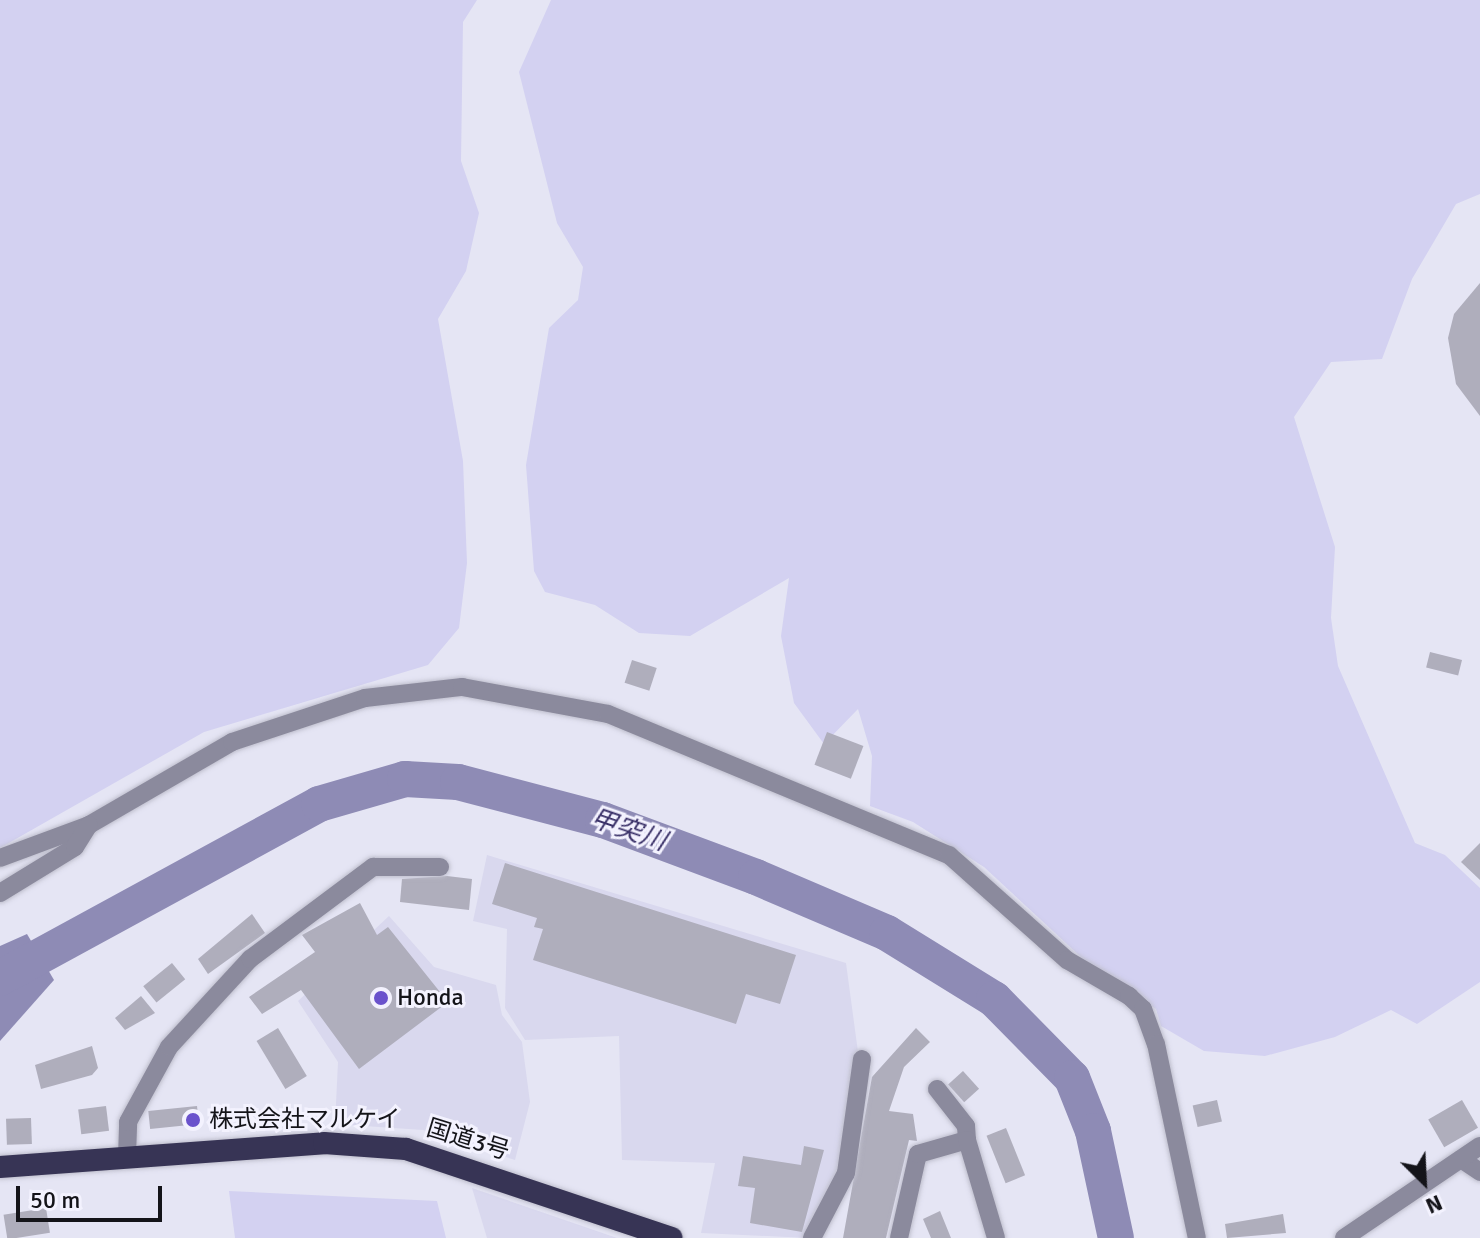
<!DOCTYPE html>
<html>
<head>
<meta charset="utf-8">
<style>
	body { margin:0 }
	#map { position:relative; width:1480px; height:1238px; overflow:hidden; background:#e5e5f4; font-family:Signika,"Noto Sans JP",sans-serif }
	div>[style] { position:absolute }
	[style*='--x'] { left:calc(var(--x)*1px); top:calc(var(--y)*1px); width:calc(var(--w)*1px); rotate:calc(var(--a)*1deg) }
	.built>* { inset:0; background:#d9d8ee }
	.green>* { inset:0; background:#d3d1f1 }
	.water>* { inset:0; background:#8e8bb5 }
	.river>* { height:36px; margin:-18px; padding:0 18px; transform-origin:18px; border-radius:18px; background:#8e8bb5 }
	.building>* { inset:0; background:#afaebc; transform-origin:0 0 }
	.roads { filter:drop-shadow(0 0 2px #bfbfcd) drop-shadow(0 0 2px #bfbfcd) }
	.minor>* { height:18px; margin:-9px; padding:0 9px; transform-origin:9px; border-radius:9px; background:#8b8a9d }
	.trunk>* { height:22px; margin:-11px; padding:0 11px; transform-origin:11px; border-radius:11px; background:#373455 }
	.dots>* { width:22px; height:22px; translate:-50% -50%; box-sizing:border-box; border:4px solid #f3f2fe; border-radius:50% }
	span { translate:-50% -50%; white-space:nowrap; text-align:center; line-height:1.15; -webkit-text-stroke:6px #f3f2fe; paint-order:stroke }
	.poi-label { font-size:24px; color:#141419 }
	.left { translate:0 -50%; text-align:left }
	.street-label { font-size:24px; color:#141419 }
	.water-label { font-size:26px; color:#3b3269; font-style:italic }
	.north { position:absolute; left:1384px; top:1142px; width:80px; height:80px; -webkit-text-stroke:6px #f3f2fe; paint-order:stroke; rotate:156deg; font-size:22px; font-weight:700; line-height:32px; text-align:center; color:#141419 }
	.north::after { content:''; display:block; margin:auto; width:28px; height:36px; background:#141419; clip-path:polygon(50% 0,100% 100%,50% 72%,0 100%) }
	.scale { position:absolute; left:16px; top:1186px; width:146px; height:36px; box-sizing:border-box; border:4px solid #141419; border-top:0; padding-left:10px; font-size:24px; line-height:28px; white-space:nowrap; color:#141419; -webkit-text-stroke:6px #f3f2fe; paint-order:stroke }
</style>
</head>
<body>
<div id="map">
	<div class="built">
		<i style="clip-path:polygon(487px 855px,846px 963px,858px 1052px,841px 1167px,808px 1238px,701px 1233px,715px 1163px,622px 1160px,619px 1036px,525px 1040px,505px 1008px,507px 929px,473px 921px)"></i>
		<i style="clip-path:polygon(389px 916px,434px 967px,496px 985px,502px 1015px,522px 1042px,530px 1102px,515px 1160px,423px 1130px,335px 1124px,338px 1062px,298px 1001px)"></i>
		<i style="clip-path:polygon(472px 1188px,617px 1238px,487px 1238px)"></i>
	</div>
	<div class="green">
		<i style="clip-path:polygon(0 0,477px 0,463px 22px,461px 161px,479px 213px,466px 271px,438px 319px,463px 461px,467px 563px,459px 628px,428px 665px,204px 732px,0 848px)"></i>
		<i style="clip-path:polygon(551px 0,1480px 0,1480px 194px,1456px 204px,1412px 279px,1382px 359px,1331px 362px,1294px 417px,1335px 547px,1331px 618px,1338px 666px,1415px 843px,1445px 855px,1480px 888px,1480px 982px,1417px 1024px,1391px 1010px,1335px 1037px,1265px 1056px,1204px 1051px,1161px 1026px,1156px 1009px,1082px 958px,984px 867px,913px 822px,870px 806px,872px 756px,858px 709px,824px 744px,794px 703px,781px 636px,789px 578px,690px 636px,639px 633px,595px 605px,545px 592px,534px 571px,526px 465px,549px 328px,578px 300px,583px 267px,557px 223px,519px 72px)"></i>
		<i style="clip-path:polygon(229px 1191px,437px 1201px,446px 1238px,235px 1238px)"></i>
	</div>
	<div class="water">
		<i style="clip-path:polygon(27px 934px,54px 980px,0 1041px,0 946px)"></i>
	</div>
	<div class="river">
		<i style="--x:0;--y:978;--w:363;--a:-28.6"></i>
		<i style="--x:319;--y:804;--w:90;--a:-16.2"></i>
		<i style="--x:405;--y:779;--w:53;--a:3.2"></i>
		<i style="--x:458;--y:782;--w:150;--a:14.7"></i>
		<i style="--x:603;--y:820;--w:163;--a:20.4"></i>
		<i style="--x:756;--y:877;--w:142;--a:23.1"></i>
		<i style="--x:887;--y:933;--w:126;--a:31.7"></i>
		<i style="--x:994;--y:999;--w:111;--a:45.4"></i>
		<i style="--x:1072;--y:1078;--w:57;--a:68.4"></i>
		<i style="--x:1093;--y:1131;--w:109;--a:77.9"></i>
	</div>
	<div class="building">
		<i style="clip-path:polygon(1480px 283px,1480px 416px,1456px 384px,1448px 338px,1454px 314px)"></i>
		<i style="left:1430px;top:652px;width:33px;height:16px;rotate:14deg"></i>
		<i style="left:632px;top:660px;width:26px;height:24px;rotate:18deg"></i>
		<i style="left:827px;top:732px;width:39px;height:35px;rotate:21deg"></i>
		<i style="clip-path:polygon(1480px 843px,1480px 880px,1461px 862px)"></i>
		<i style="clip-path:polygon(505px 863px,796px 955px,780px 1004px,746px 994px,736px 1024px,533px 960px,543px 929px,534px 927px,537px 918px,492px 904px)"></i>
		<i style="clip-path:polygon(447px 876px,472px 879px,469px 910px,400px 902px,402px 879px)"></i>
		<i style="clip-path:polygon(360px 903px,377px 935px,388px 927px,448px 1002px,359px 1069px,301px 990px,262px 1014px,249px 997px,315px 952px,302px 935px)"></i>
		<i style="clip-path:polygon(252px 914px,265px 933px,208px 974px,198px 959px)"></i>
		<i style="left:172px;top:963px;width:21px;height:37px;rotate:51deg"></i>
		<i style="clip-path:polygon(141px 996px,155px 1013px,125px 1030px,115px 1018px)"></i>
		<i style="left:278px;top:1028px;width:56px;height:25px;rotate:59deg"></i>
		<i style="clip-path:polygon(916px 1028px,930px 1042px,904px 1067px,889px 1111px,913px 1114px,917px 1141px,909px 1140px,886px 1238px,843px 1238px,872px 1077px)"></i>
		<i style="clip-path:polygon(92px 1046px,98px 1068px,92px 1075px,41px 1089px,35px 1065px)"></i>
		<i style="left:963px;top:1071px;width:24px;height:20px;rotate:48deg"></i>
		<i style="left:1217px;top:1100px;width:22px;height:25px;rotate:77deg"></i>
		<i style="left:1462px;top:1100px;width:32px;height:39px;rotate:60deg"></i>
		<i style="left:106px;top:1106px;width:25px;height:28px;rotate:83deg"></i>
		<i style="left:197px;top:1106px;width:18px;height:49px;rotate:84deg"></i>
		<i style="left:31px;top:1118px;width:26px;height:25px;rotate:88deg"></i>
		<i style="left:1006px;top:1128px;width:51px;height:21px;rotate:68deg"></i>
		<i style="clip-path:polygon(804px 1146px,824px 1150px,802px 1232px,750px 1223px,755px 1188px,738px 1186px,743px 1156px,801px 1165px)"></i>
		<i style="left:46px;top:1208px;width:25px;height:43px;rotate:81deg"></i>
		<i style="clip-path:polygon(940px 1211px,951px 1238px,931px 1238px,923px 1219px)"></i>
		<i style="clip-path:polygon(1283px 1214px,1286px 1233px,1227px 1238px,1225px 1224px)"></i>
	</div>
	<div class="roads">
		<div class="minor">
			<i style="--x:0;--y:858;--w:95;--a:-20.3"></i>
			<i style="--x:89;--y:825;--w:165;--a:-30.1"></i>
			<i style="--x:232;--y:742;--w:140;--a:-18.3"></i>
			<i style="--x:365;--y:698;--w:98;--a:-6.5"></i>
			<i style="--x:462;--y:687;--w:148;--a:10.5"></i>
			<i style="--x:608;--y:714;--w:369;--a:22.5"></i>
			<i style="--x:949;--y:855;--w:158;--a:41.7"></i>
			<i style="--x:1067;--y:960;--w:72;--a:30.1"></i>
			<i style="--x:1129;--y:996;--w:19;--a:43"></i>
			<i style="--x:1143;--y:1009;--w:37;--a:70"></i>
			<i style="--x:1156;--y:1044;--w:198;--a:78.1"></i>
			<i style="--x:0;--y:893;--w:88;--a:-31.5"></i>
			<i style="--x:75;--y:847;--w:26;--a:-58"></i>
			<i style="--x:937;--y:1089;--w:47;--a:51.9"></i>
			<i style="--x:966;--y:1126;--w:14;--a:86"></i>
			<i style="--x:127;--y:1156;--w:34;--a:-88"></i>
			<i style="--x:128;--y:1122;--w:85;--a:-61.3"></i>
			<i style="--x:169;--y:1047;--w:120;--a:-47.4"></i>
			<i style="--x:250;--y:959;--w:154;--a:-36.8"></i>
			<i style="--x:373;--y:867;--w:67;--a:0"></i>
			<i style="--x:1461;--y:1159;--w:23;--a:34"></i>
			<i style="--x:812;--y:1238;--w:73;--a:-62.4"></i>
			<i style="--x:846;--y:1173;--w:115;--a:-82"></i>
			<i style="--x:899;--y:1238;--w:86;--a:-77.3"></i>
			<i style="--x:918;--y:1154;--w:51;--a:-15.9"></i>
			<i style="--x:967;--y:1140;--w:102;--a:73.5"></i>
			<i style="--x:1344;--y:1238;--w:164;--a:-34.1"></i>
		</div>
		<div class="trunk">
			<i style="--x:0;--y:1167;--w:325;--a:-4.2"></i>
			<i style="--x:324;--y:1143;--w:82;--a:4.2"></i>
			<i style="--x:406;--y:1149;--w:280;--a:18.5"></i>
		</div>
	</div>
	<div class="dots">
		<i style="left:381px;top:998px;background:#6a52cc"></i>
		<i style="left:193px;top:1120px;background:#6a52cc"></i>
	</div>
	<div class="poi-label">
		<span class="left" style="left:397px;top:998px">Honda</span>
		<span class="left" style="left:209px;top:1120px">株式会社マルケイ</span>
	</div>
	<div class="street-label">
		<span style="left:468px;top:1140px;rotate:17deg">国道3号</span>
	</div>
	<div class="water-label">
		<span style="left:628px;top:831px;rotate:19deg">甲突川</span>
	</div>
	<div class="north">N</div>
	<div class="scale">50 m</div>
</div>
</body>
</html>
